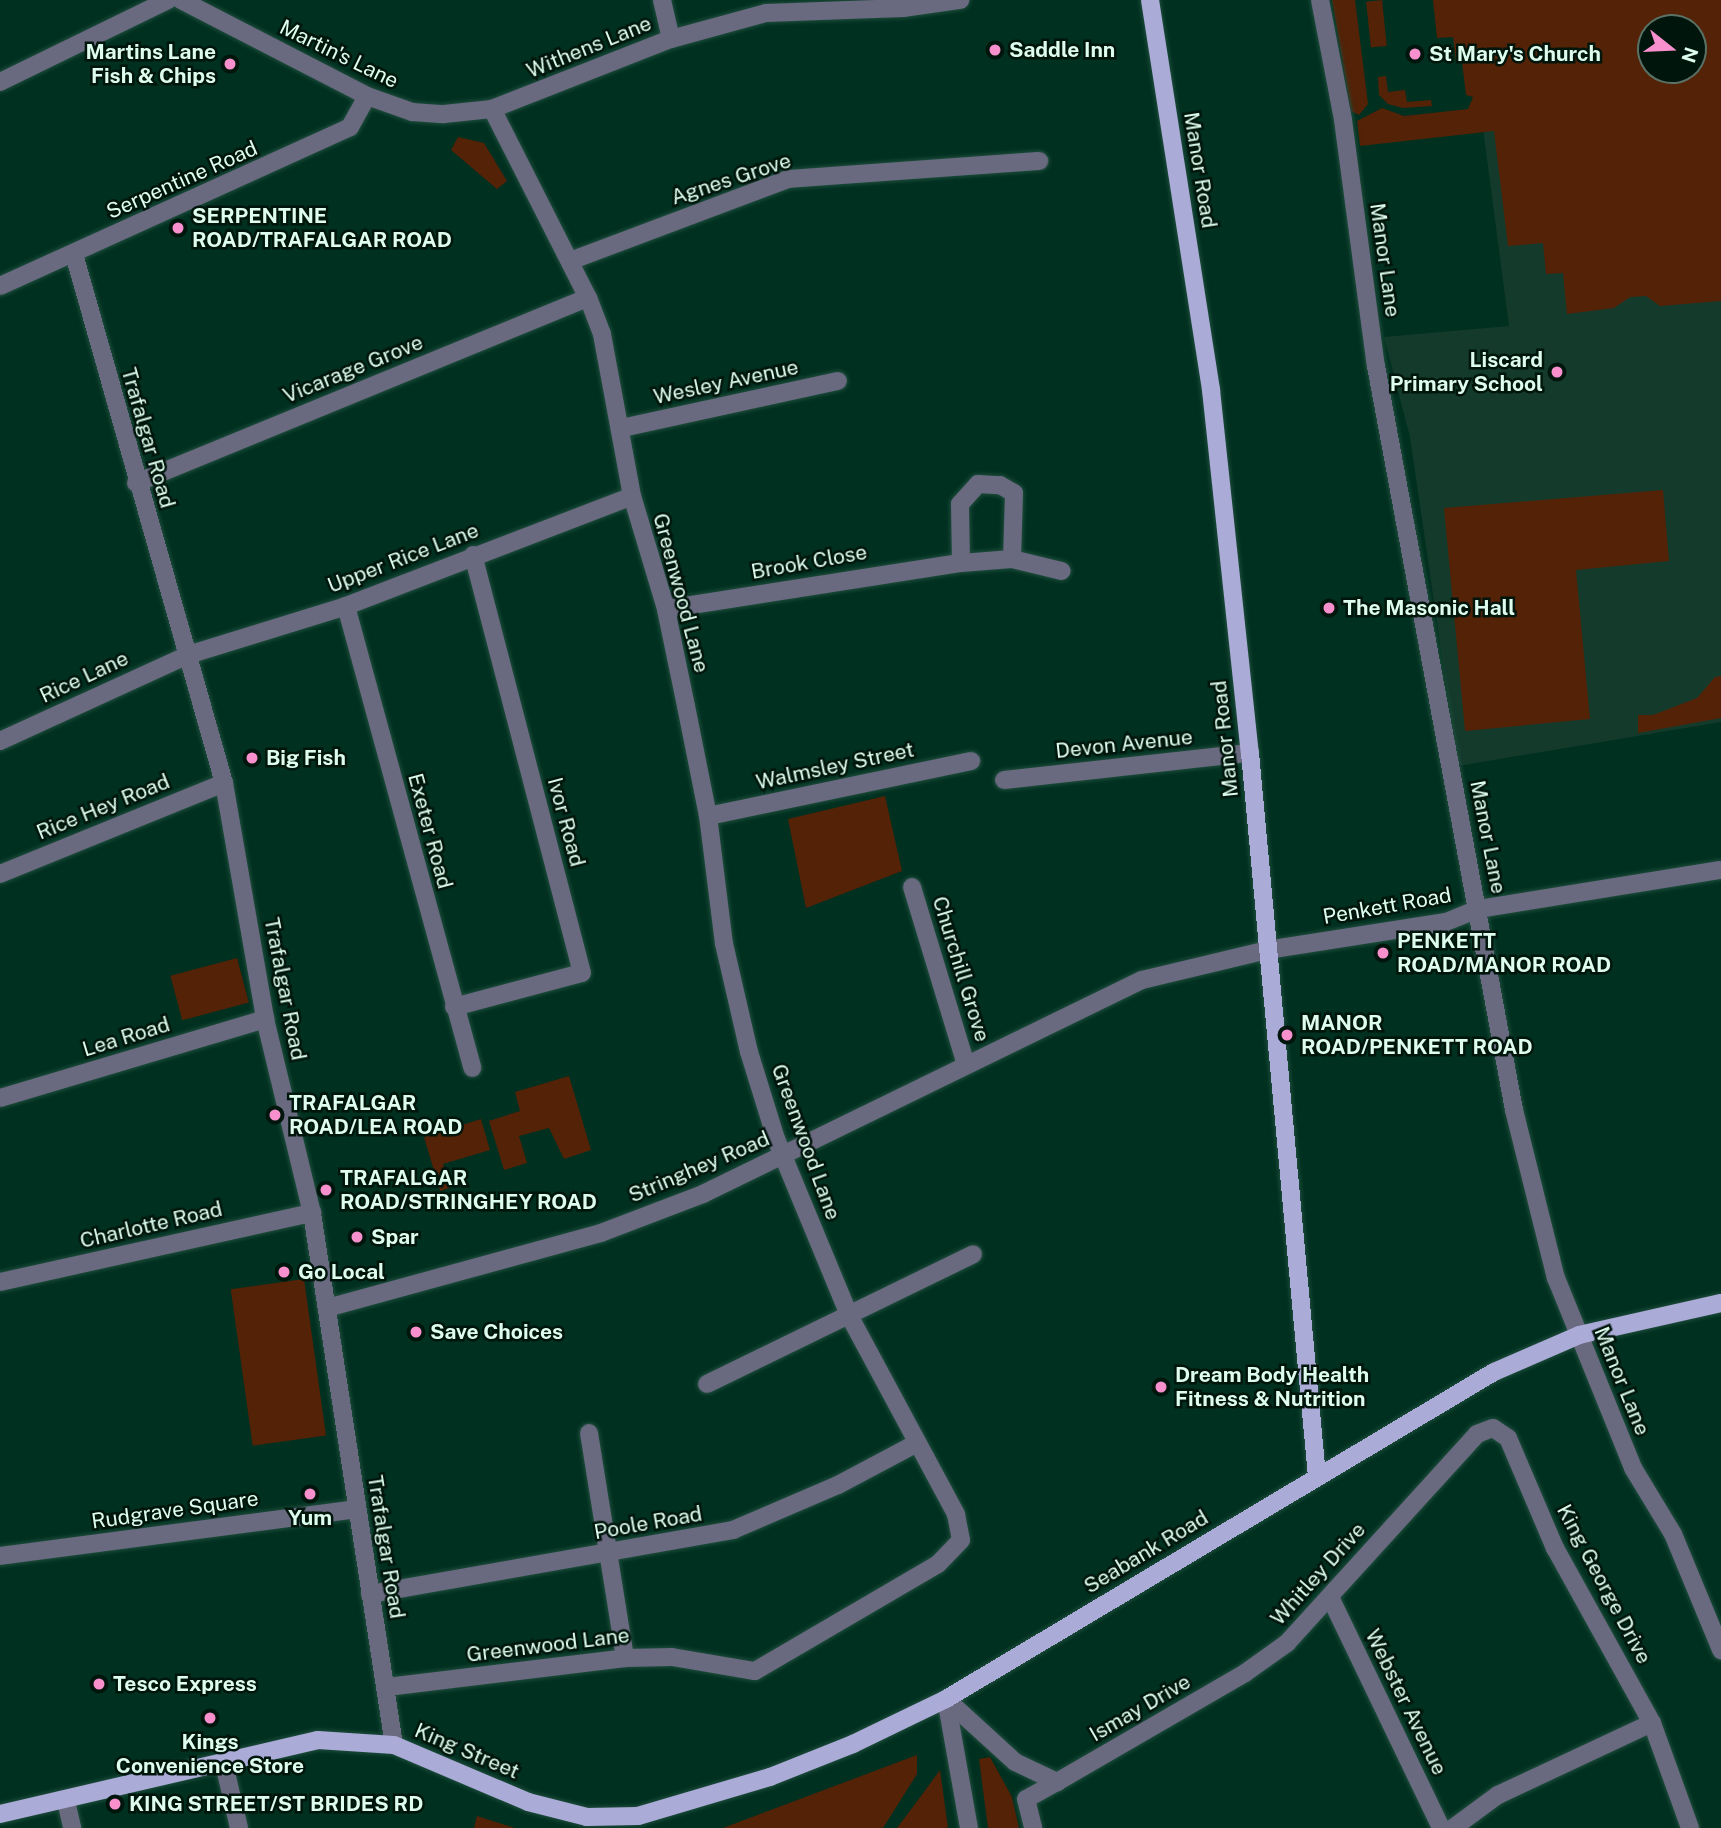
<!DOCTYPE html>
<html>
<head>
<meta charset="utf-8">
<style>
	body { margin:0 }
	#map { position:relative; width:1721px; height:1828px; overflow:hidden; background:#003020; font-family:"Public Sans",sans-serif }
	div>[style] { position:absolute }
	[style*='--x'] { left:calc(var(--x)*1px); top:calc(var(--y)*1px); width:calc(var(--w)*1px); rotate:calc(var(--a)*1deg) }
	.built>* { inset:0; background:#143a2c }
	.green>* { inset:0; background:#542207; transform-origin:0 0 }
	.roads { filter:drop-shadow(0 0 2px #1f4d3d) drop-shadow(0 0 2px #1f4d3d) }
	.minor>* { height:18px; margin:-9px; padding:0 9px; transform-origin:9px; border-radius:9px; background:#69697f }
	.major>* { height:18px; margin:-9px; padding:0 9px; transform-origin:9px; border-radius:9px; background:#ababd7 }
	.dots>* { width:19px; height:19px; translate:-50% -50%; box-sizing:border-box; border:4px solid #00150c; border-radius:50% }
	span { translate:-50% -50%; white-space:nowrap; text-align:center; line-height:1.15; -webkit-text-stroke:5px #00150c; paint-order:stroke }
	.street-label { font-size:21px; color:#defdee }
	.poi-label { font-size:21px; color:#defdee; font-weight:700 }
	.left { translate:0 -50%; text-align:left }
	.right { translate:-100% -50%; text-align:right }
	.north { position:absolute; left:1637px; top:14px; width:70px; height:70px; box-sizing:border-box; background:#00150c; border:2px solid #597266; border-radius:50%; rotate:108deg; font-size:19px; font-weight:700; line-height:28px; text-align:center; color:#defdee }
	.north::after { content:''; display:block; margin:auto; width:24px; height:32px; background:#f890cd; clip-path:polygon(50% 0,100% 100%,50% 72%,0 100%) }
</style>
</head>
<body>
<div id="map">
	<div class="built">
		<i style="clip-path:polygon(evenodd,1466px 0,1721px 0,1721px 722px,1458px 766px,1410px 437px,1384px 337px,1509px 326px,1466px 0,1651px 28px,1693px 28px,1693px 70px,1651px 70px,1651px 28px)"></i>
	</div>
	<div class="green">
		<i style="clip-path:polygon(1332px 0,1355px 0,1368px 104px,1359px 115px,1351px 111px)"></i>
		<i style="left:1382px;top:0;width:46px;height:16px;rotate:84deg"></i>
		<i style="clip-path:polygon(evenodd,1433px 0,1721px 0,1721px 301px,1660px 306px,1646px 296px,1630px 297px,1614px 308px,1567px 314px,1563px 273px,1546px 274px,1543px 243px,1508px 246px,1494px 131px,1360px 146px,1357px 121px,1382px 108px,1404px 116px,1468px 109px,1473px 97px,1466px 95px,1462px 62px,1456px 62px,1453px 37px,1437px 38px,1433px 0,1651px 28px,1693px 28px,1693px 70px,1651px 70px,1651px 28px)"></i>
		<i style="clip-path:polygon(1386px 76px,1388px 92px,1405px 90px,1407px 102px,1431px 100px,1432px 106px,1403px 108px,1388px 104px,1379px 95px,1378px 77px)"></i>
		<i style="clip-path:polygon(458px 137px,484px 143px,507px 181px,497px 189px,451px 150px)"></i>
		<i style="clip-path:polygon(1663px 490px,1669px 561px,1576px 570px,1590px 719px,1465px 731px,1444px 508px)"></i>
		<i style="clip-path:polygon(1721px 676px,1721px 718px,1638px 733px,1638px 715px,1653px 715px,1697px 698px,1715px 677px)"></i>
		<i style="clip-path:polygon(885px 796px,902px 871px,806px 908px,788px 819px)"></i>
		<i style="left:237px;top:958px;width:46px;height:69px;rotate:75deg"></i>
		<i style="clip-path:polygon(569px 1076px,591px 1150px,564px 1159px,549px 1128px,519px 1136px,527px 1163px,504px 1170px,489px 1121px,520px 1111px,515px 1092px)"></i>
		<i style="clip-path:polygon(481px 1119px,490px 1150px,443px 1164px,450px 1188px,440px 1191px,424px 1137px)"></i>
		<i style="left:304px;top:1279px;width:158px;height:74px;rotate:82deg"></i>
		<i style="clip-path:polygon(917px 1755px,917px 1774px,883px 1828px,723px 1828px)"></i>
		<i style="clip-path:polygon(990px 1757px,1012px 1797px,1019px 1828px,988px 1828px,979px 1759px)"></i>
		<i style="clip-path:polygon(940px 1770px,948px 1828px,897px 1828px,921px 1796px)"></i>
		<i style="clip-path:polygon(477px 1816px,515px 1828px,474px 1828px)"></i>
	</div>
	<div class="roads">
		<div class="minor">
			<i style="--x:181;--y:0;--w:209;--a:27.3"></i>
			<i style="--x:367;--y:96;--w:48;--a:19.6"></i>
			<i style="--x:412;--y:112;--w:32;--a:4"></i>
			<i style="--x:444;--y:114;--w:48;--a:-5.9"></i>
			<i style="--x:492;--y:109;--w:192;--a:-21.4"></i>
			<i style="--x:671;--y:39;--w:98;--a:-15.3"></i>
			<i style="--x:766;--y:13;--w:137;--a:-2.1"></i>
			<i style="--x:903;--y:8;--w:58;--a:-8"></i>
			<i style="--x:662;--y:0;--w:40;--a:77"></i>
			<i style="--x:1320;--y:0;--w:122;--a:79.1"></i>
			<i style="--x:1343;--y:120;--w:248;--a:82.4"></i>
			<i style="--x:1376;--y:366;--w:757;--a:79.49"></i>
			<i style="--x:1514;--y:1110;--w:173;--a:76"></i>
			<i style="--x:1556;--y:1278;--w:205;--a:67.9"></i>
			<i style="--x:1633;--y:1468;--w:77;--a:58.8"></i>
			<i style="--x:1673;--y:1534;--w:126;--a:67.5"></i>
			<i style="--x:0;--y:82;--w:187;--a:-26"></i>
			<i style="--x:74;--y:254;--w:550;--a:74.17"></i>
			<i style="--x:224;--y:783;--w:240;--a:80.1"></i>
			<i style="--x:265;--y:1019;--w:200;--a:76.4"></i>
			<i style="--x:312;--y:1213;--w:538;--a:81.24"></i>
			<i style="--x:570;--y:261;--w:233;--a:-20.6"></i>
			<i style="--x:788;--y:179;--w:252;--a:-4.1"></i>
			<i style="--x:0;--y:286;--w:384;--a:-24.4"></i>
			<i style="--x:350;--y:127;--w:35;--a:-61"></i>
			<i style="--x:622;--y:428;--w:221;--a:-12.3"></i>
			<i style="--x:136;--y:483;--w:488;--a:-22.3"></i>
			<i style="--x:961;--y:563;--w:59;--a:-91"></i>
			<i style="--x:960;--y:504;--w:27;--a:-48"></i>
			<i style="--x:978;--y:484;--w:22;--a:3"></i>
			<i style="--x:1000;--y:485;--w:16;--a:30"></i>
			<i style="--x:1014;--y:493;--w:66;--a:91.7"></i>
			<i style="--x:346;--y:606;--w:479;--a:74.7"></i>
			<i style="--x:666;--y:609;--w:299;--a:-8.9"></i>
			<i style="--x:961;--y:563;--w:51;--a:-4.5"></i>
			<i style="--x:1012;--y:559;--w:51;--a:13.5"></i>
			<i style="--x:0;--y:741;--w:207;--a:-24.6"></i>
			<i style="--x:188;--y:655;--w:165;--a:-17.2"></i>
			<i style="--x:346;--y:606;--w:306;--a:-21"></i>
			<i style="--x:1004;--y:780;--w:247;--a:-6.3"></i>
			<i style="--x:708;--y:816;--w:269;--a:-11.8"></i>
			<i style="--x:0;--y:874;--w:242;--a:-22.1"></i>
			<i style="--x:912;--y:887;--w:186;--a:73.1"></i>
			<i style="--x:454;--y:1007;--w:132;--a:-14.9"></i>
			<i style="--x:582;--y:973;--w:432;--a:-104.6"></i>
			<i style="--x:0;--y:1098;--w:277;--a:-16.6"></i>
			<i style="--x:0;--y:1282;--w:320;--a:-12.5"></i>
			<i style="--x:327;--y:1308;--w:284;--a:-15.3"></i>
			<i style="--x:601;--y:1233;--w:109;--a:-20.9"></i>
			<i style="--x:703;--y:1194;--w:488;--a:-26"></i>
			<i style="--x:1142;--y:980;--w:129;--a:-13.5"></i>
			<i style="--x:1267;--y:950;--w:181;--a:-8.9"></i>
			<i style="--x:1446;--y:922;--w:35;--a:-22"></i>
			<i style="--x:1479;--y:909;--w:245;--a:-9.2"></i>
			<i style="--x:707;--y:1384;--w:296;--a:-26"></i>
			<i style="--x:589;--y:1433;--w:228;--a:80.9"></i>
			<i style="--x:0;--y:1556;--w:359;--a:-7.5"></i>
			<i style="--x:370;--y:1594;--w:369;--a:-10"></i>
			<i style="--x:733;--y:1530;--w:114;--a:-23.2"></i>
			<i style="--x:838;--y:1485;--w:89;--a:-28"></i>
			<i style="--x:1330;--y:1597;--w:256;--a:64.3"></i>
			<i style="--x:387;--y:1687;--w:240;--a:-6.9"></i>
			<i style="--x:625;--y:1658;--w:47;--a:-1.2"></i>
			<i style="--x:672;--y:1657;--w:84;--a:9.6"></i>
			<i style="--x:755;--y:1671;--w:212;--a:-30.3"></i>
			<i style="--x:938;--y:1564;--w:33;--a:-46"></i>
			<i style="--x:961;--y:1540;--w:26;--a:-101"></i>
			<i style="--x:956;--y:1514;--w:226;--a:-118.3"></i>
			<i style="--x:849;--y:1315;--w:191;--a:-112.5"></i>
			<i style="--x:776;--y:1139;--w:91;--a:-107.2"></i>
			<i style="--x:749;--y:1052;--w:111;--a:-103"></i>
			<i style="--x:724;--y:944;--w:129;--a:-97.1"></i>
			<i style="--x:708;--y:816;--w:112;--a:-101.3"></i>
			<i style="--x:686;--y:706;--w:99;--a:-101.7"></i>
			<i style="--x:666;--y:609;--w:118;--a:-106.7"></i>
			<i style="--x:632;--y:496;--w:165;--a:-100.5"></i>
			<i style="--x:602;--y:334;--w:39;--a:-111"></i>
			<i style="--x:588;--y:298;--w:212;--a:-116.9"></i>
			<i style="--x:946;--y:1699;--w:93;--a:42.4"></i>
			<i style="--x:1015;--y:1762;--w:47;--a:25.5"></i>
			<i style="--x:1057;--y:1782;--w:35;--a:151"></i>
			<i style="--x:1026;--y:1799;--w:30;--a:76"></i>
			<i style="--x:946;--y:1699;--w:131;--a:79.9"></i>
			<i style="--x:224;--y:1764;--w:66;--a:76.8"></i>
			<i style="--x:1057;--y:1782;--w:217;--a:-30.1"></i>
			<i style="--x:1245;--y:1673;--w:52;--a:-35.5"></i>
			<i style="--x:1287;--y:1643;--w:282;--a:-47.7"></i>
			<i style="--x:1477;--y:1434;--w:17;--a:-21"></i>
			<i style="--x:1493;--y:1428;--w:18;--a:34"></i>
			<i style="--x:1508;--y:1438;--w:120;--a:66.9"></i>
			<i style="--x:1555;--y:1548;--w:200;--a:61"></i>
			<i style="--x:1652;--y:1723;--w:112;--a:70.1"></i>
			<i style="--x:66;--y:1801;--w:28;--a:77"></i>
			<i style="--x:1453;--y:1828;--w:56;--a:-36.3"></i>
			<i style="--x:1498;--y:1795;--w:170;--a:-25.1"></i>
		</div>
		<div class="major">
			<i style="--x:1150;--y:0;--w:395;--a:81.1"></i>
			<i style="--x:1211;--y:390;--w:365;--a:83.9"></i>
			<i style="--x:1250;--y:753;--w:726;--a:84.71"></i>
			<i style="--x:0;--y:1814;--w:326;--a:-13.1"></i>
			<i style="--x:318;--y:1740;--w:76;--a:3.8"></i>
			<i style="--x:394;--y:1745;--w:146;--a:23"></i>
			<i style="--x:528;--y:1802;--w:61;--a:14.3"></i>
			<i style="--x:587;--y:1817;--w:51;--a:-1.1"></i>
			<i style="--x:638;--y:1816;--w:138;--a:-16.5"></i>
			<i style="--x:770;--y:1777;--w:89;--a:-21.7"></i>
			<i style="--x:853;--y:1744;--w:103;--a:-25.8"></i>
			<i style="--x:946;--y:1699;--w:638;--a:-30.83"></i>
			<i style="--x:1494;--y:1372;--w:93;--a:-23.5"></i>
			<i style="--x:1579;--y:1335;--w:146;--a:-12.7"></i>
		</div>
	</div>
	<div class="dots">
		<i style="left:995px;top:50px;background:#f890cd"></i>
		<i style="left:1415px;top:54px;background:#f890cd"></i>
		<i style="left:230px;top:64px;background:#f890cd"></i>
		<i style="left:178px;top:228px;background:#f890cd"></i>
		<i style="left:1557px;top:372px;background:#f890cd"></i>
		<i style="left:1329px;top:608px;background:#f890cd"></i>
		<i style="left:252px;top:758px;background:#f890cd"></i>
		<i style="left:1383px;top:953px;background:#f890cd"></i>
		<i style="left:1287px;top:1035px;background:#f890cd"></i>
		<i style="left:275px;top:1115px;background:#f890cd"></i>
		<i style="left:326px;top:1190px;background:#f890cd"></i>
		<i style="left:357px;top:1237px;background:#f890cd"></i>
		<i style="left:284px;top:1272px;background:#f890cd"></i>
		<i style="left:416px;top:1332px;background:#f890cd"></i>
		<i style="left:1161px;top:1387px;background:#f890cd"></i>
		<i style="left:310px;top:1494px;background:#f890cd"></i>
		<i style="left:99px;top:1684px;background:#f890cd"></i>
		<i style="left:210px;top:1718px;background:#f890cd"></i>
		<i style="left:115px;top:1804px;background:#f890cd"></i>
	</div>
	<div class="street-label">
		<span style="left:589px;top:47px;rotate:-22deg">Withens Lane</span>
		<span style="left:339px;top:54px;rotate:26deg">Martin's Lane</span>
		<span style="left:1200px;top:170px;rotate:81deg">Manor Road</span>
		<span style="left:731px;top:179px;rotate:-18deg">Agnes Grove</span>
		<span style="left:182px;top:180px;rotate:-24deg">Serpentine Road</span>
		<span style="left:1385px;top:260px;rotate:82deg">Manor Lane</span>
		<span style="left:353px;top:369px;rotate:-22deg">Vicarage Grove</span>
		<span style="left:726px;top:382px;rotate:-12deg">Wesley Avenue</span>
		<span style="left:148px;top:438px;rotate:74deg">Trafalgar Road</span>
		<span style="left:403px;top:558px;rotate:-21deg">Upper Rice Lane</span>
		<span style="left:809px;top:562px;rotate:-10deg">Brook Close</span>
		<span style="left:681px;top:593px;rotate:75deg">Greenwood Lane</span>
		<span style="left:84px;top:677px;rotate:-25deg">Rice Lane</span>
		<span style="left:1225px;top:739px;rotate:-96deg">Manor Road</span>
		<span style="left:1124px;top:744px;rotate:-6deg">Devon Avenue</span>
		<span style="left:835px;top:766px;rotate:-12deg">Walmsley Street</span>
		<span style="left:103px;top:807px;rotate:-22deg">Rice Hey Road</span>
		<span style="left:566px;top:822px;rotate:75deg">Ivor Road</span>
		<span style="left:430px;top:831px;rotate:75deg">Exeter Road</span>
		<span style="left:1488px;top:837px;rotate:79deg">Manor Lane</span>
		<span style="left:1387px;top:906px;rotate:-10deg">Penkett Road</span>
		<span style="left:961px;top:969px;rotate:73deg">Churchill Grove</span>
		<span style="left:285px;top:989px;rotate:79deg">Trafalgar Road</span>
		<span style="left:126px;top:1037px;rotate:-17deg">Lea Road</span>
		<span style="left:806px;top:1142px;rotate:70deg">Greenwood Lane</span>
		<span style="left:699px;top:1167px;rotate:-23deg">Stringhey Road</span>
		<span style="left:151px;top:1225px;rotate:-13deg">Charlotte Road</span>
		<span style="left:1622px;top:1381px;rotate:68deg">Manor Lane</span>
		<span style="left:175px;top:1510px;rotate:-8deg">Rudgrave Square</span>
		<span style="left:648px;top:1523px;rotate:-10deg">Poole Road</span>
		<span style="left:386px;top:1547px;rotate:81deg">Trafalgar Road</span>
		<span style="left:1146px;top:1552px;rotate:-31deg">Seabank Road</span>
		<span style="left:1318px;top:1574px;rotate:-48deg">Whitley Drive</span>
		<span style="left:1604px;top:1584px;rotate:62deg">King George Drive</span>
		<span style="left:548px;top:1645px;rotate:-7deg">Greenwood Lane</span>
		<span style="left:1406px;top:1702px;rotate:64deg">Webster Avenue</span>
		<span style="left:1140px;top:1708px;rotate:-30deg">Ismay Drive</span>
		<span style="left:467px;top:1751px;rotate:23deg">King Street</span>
	</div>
	<div class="poi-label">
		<span class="left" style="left:1009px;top:50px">Saddle Inn</span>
		<span class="right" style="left:216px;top:64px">Martins Lane<br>Fish &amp; Chips</span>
		<span class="left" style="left:1429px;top:54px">St Mary's Church</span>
		<span class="left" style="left:192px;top:228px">SERPENTINE<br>ROAD/TRAFALGAR ROAD</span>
		<span class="right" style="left:1543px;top:372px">Liscard<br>Primary School</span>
		<span class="left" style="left:1343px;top:608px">The Masonic Hall</span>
		<span class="left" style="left:266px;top:758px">Big Fish</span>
		<span class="left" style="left:1397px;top:953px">PENKETT<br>ROAD/MANOR ROAD</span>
		<span class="left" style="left:1301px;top:1035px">MANOR<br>ROAD/PENKETT ROAD</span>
		<span class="left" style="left:289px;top:1115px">TRAFALGAR<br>ROAD/LEA ROAD</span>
		<span class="left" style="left:340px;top:1190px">TRAFALGAR<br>ROAD/STRINGHEY ROAD</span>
		<span class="left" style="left:371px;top:1237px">Spar</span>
		<span class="left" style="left:298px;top:1272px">Go Local</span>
		<span class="left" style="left:430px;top:1332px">Save Choices</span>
		<span class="left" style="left:1175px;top:1387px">Dream Body Health<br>Fitness &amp; Nutrition</span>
		<span style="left:310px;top:1518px">Yum</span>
		<span class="left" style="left:113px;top:1684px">Tesco Express</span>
		<span style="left:210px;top:1754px">Kings<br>Convenience Store</span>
		<span class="left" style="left:129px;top:1804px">KING STREET/ST BRIDES RD</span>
	</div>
	<div class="north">N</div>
</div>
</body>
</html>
